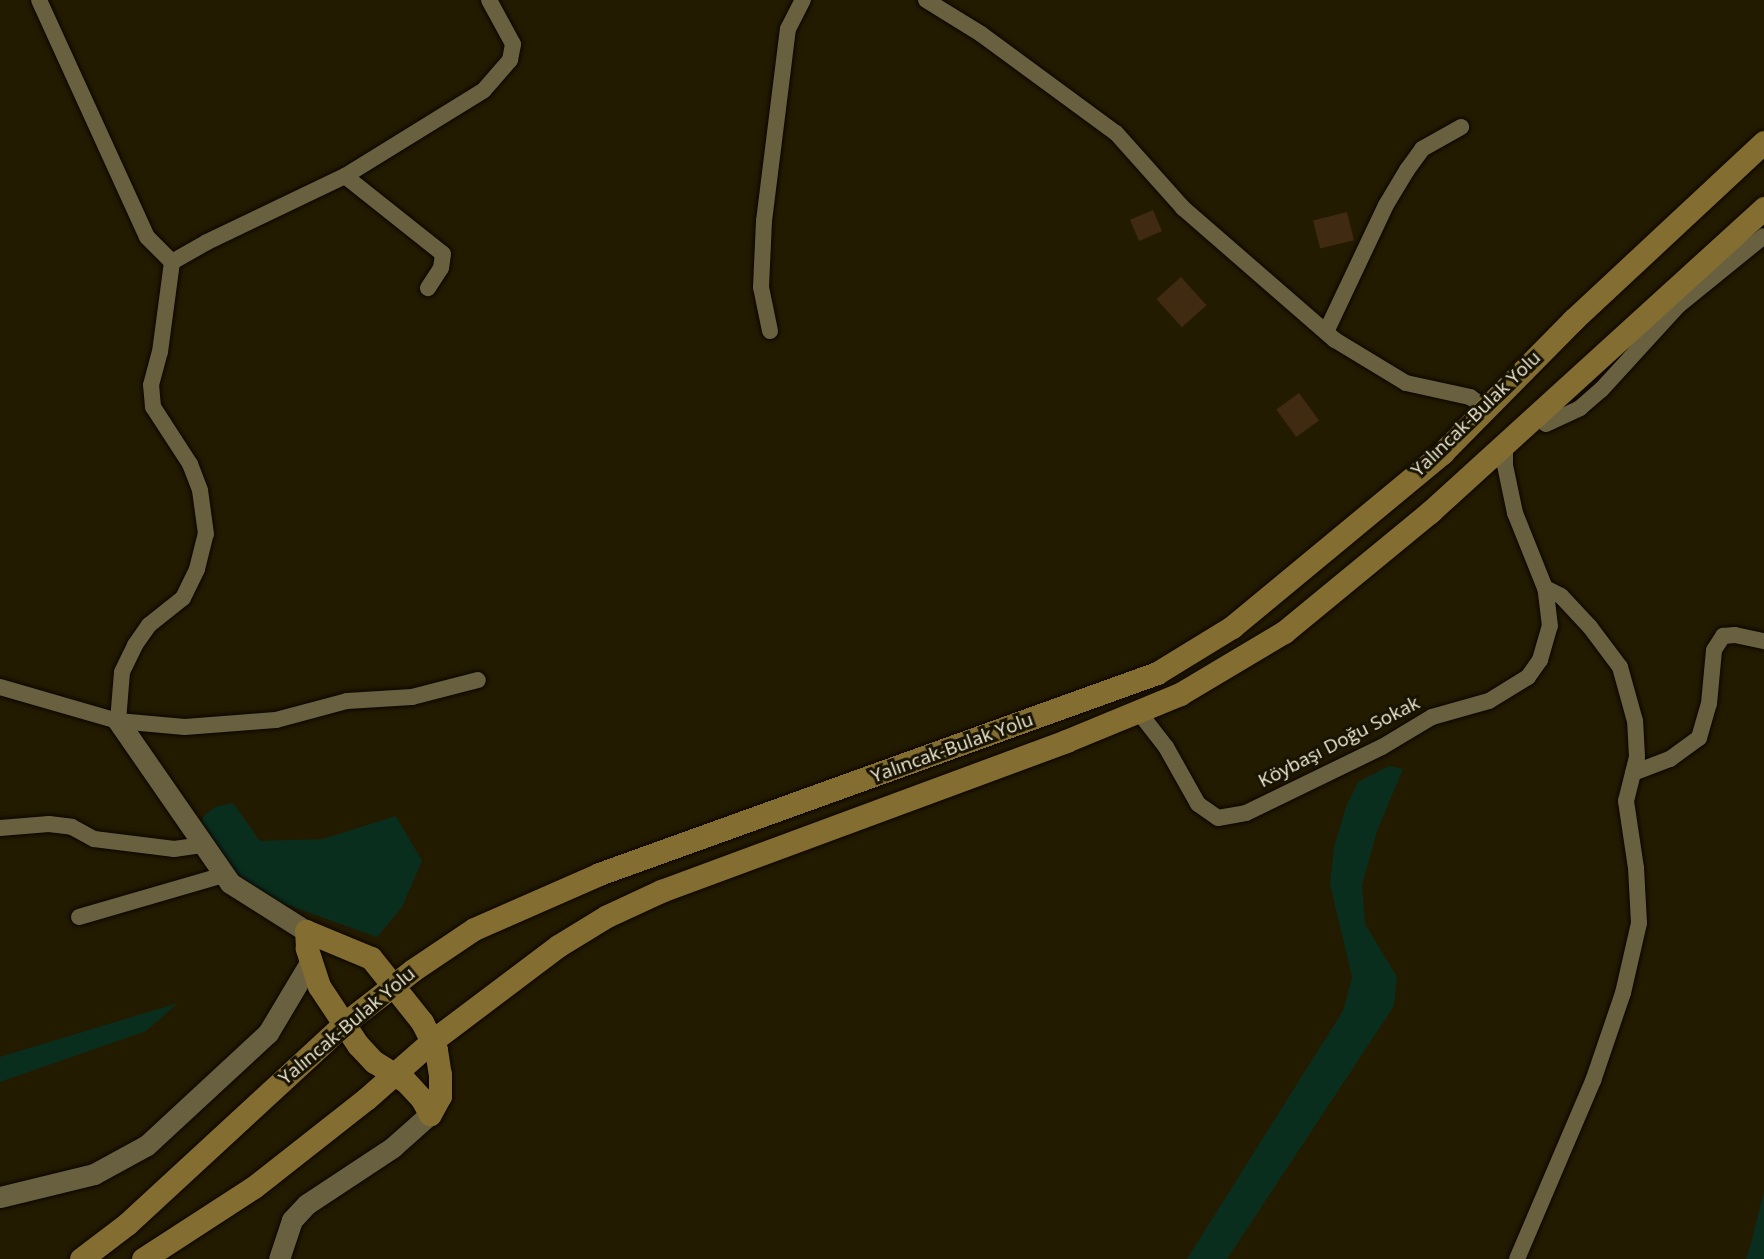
<!DOCTYPE html>
<html>
<head>
<meta charset="utf-8">
<style>
	body { margin:0 }
	#map { position:relative; width:1764px; height:1259px; overflow:hidden; background:#231b00; font-family:"Open Sans",sans-serif }
	div>[style] { position:absolute }
	[style*='--x'] { left:calc(var(--x)*1px); top:calc(var(--y)*1px); width:calc(var(--w)*1px); rotate:calc(var(--a)*1deg) }
	.green>* { inset:0; background:#0a2e1e }
	.building>* { inset:0; background:#402a12; transform-origin:0 0 }
	.roads { filter:drop-shadow(0 0 2px #0c0500) drop-shadow(0 0 2px #0c0500) }
	.minor>* { height:16px; margin:-8px; padding:0 8px; transform-origin:8px; border-radius:8px; background:#696040 }
	.tertiary>* { height:21px; margin:-10.5px; padding:0 10.5px; transform-origin:10.5px; border-radius:10.5px; background:#696040 }
	.secondary>* { height:23px; margin:-11.5px; padding:0 11.5px; transform-origin:11.5px; border-radius:11.5px; background:#836d30 }
	span { translate:-50% -50%; white-space:nowrap; text-align:center; line-height:1.15; -webkit-text-stroke:6px #181200; paint-order:stroke }
	.street-label { font-size:19px; color:#f0ecd9 }
</style>
</head>
<body>
<div id="map">
	<div class="green">
		<i style="clip-path:polygon(1389px 766px,1403px 769px,1377px 831px,1362px 885px,1365px 924px,1397px 977px,1394px 1006px,1227px 1259px,1187px 1259px,1343px 1011px,1352px 977px,1330px 884px,1334px 847px,1346px 807px,1358px 782px)"></i>
		<i style="clip-path:polygon(233px 803px,260px 841px,323px 839px,396px 816px,422px 861px,402px 907px,377px 937px,274px 900px,244px 881px,199px 835px,203px 817px,215px 807px)"></i>
		<i style="clip-path:polygon(178px 1003px,146px 1031px,0 1082px,0 1057px)"></i>
		<i style="clip-path:polygon(1764px 1191px,1764px 1259px,1746px 1259px,1749px 1251px)"></i>
	</div>
	<div class="building">
		<i style="left:1153px;top:210px;width:23px;height:25px;rotate:67deg"></i>
		<i style="left:1347px;top:212px;width:29px;height:35px;rotate:76deg"></i>
		<i style="left:1181px;top:277px;width:38px;height:33px;rotate:48deg"></i>
		<i style="left:1299px;top:393px;width:34px;height:28px;rotate:54deg"></i>
	</div>
	<div class="roads">
		<div class="minor">
			<i style="--x:39;--y:0;--w:260;--a:65.5"></i>
			<i style="--x:147;--y:237;--w:35;--a:45"></i>
			<i style="--x:926;--y:0;--w:65;--a:31.7"></i>
			<i style="--x:981;--y:34;--w:167;--a:36.3"></i>
			<i style="--x:1116;--y:133;--w:101;--a:48.2"></i>
			<i style="--x:1183;--y:208;--w:201;--a:41"></i>
			<i style="--x:1335;--y:340;--w:83;--a:31.2"></i>
			<i style="--x:1406;--y:383;--w:66;--a:12.3"></i>
			<i style="--x:1470;--y:397;--w:19;--a:35"></i>
			<i style="--x:345;--y:176;--w:125;--a:38.5"></i>
			<i style="--x:443;--y:254;--w:14;--a:98"></i>
			<i style="--x:441;--y:268;--w:24;--a:123"></i>
			<i style="--x:770;--y:331;--w:45;--a:-101.6"></i>
			<i style="--x:761;--y:287;--w:66;--a:-87.4"></i>
			<i style="--x:764;--y:221;--w:193;--a:-82.9"></i>
			<i style="--x:788;--y:29;--w:33;--a:-63"></i>
			<i style="--x:1326;--y:332;--w:140;--a:-64.7"></i>
			<i style="--x:1386;--y:205;--w:41;--a:-59"></i>
			<i style="--x:1407;--y:170;--w:26;--a:-54"></i>
			<i style="--x:1422;--y:149;--w:45;--a:-29.4"></i>
			<i style="--x:1546;--y:424;--w:38;--a:-25"></i>
			<i style="--x:1580;--y:408;--w:28;--a:-41"></i>
			<i style="--x:1601;--y:390;--w:115;--a:-47.5"></i>
			<i style="--x:1679;--y:305;--w:109;--a:-39.1"></i>
			<i style="--x:0;--y:687;--w:123;--a:16.1"></i>
			<i style="--x:118;--y:721;--w:67;--a:5.1"></i>
			<i style="--x:185;--y:727;--w:91;--a:-4.4"></i>
			<i style="--x:276;--y:720;--w:73;--a:-15"></i>
			<i style="--x:347;--y:701;--w:65;--a:-3.5"></i>
			<i style="--x:412;--y:697;--w:68;--a:-14.4"></i>
			<i style="--x:1138;--y:711;--w:46;--a:52.1"></i>
			<i style="--x:1166;--y:747;--w:65;--a:60.7"></i>
			<i style="--x:1198;--y:804;--w:24;--a:35"></i>
			<i style="--x:1218;--y:818;--w:28;--a:-10"></i>
			<i style="--x:1246;--y:813;--w:151;--a:-25.9"></i>
			<i style="--x:1382;--y:747;--w:58;--a:-31"></i>
			<i style="--x:1432;--y:717;--w:59;--a:-15.7"></i>
			<i style="--x:1489;--y:701;--w:46;--a:-31.6"></i>
			<i style="--x:1528;--y:677;--w:21;--a:-55"></i>
			<i style="--x:1540;--y:660;--w:35;--a:-74"></i>
			<i style="--x:1550;--y:626;--w:38;--a:-97"></i>
			<i style="--x:1545;--y:588;--w:81;--a:-111.8"></i>
			<i style="--x:1515;--y:513;--w:49;--a:-101.8"></i>
			<i style="--x:1505;--y:465;--w:22;--a:-90"></i>
			<i style="--x:118;--y:721;--w:49;--a:-85.3"></i>
			<i style="--x:122;--y:672;--w:30;--a:-64"></i>
			<i style="--x:135;--y:645;--w:24;--a:-55"></i>
			<i style="--x:149;--y:625;--w:43;--a:-38.5"></i>
			<i style="--x:183;--y:598;--w:32;--a:-64"></i>
			<i style="--x:197;--y:569;--w:36;--a:-76"></i>
			<i style="--x:206;--y:534;--w:44;--a:-97.8"></i>
			<i style="--x:200;--y:490;--w:28;--a:-111"></i>
			<i style="--x:190;--y:464;--w:68;--a:-123"></i>
			<i style="--x:153;--y:407;--w:22;--a:-95"></i>
			<i style="--x:151;--y:385;--w:34;--a:-75"></i>
			<i style="--x:160;--y:352;--w:91;--a:-82.4"></i>
			<i style="--x:172;--y:262;--w:40;--a:-29.7"></i>
			<i style="--x:207;--y:242;--w:153;--a:-25.6"></i>
			<i style="--x:345;--y:176;--w:163;--a:-31.7"></i>
			<i style="--x:484;--y:90;--w:40;--a:-49"></i>
			<i style="--x:510;--y:60;--w:16;--a:-79"></i>
			<i style="--x:513;--y:44;--w:50;--a:-118.6"></i>
			<i style="--x:1633;--y:773;--w:40;--a:-21"></i>
			<i style="--x:1670;--y:759;--w:36;--a:-36"></i>
			<i style="--x:1699;--y:738;--w:35;--a:-74"></i>
			<i style="--x:1709;--y:704;--w:54;--a:-84.7"></i>
			<i style="--x:1714;--y:650;--w:17;--a:-57"></i>
			<i style="--x:1723;--y:636;--w:12;--a:-5"></i>
			<i style="--x:1735;--y:635;--w:30;--a:12"></i>
			<i style="--x:0;--y:828;--w:49;--a:-4.7"></i>
			<i style="--x:49;--y:824;--w:23;--a:7"></i>
			<i style="--x:72;--y:827;--w:25;--a:29"></i>
			<i style="--x:94;--y:839;--w:81;--a:7.1"></i>
			<i style="--x:174;--y:849;--w:28;--a:-8"></i>
			<i style="--x:79;--y:917;--w:151;--a:-16.2"></i>
			<i style="--x:1517;--y:1259;--w:194;--a:-66.9"></i>
			<i style="--x:1593;--y:1081;--w:93;--a:-71.2"></i>
			<i style="--x:1623;--y:993;--w:72;--a:-77.1"></i>
			<i style="--x:1639;--y:923;--w:55;--a:-93.1"></i>
			<i style="--x:1636;--y:868;--w:68;--a:-98.5"></i>
			<i style="--x:1626;--y:801;--w:45;--a:-76"></i>
			<i style="--x:1637;--y:757;--w:36;--a:-93"></i>
			<i style="--x:1635;--y:721;--w:56;--a:-105.5"></i>
			<i style="--x:1620;--y:667;--w:50;--a:-126.9"></i>
			<i style="--x:1590;--y:627;--w:42;--a:-133.1"></i>
			<i style="--x:1561;--y:596;--w:18;--a:-153"></i>
		</div>
		<div class="tertiary">
			<i style="--x:118;--y:721;--w:197;--a:55.3"></i>
			<i style="--x:230;--y:883;--w:90;--a:32.3"></i>
			<i style="--x:0;--y:1197;--w:97;--a:-13.7"></i>
			<i style="--x:94;--y:1174;--w:60;--a:-28.7"></i>
			<i style="--x:147;--y:1145;--w:165;--a:-42.8"></i>
			<i style="--x:268;--y:1033;--w:84;--a:-59.2"></i>
			<i style="--x:279;--y:1259;--w:41;--a:-71.6"></i>
			<i style="--x:292;--y:1220;--w:22;--a:-47"></i>
			<i style="--x:307;--y:1204;--w:103;--a:-33.5"></i>
			<i style="--x:393;--y:1147;--w:50;--a:-41.7"></i>
		</div>
		<div class="secondary">
			<i style="--x:306;--y:931;--w:70;--a:22.6"></i>
			<i style="--x:371;--y:958;--w:82;--a:51.4"></i>
			<i style="--x:422;--y:1022;--w:31;--a:63"></i>
			<i style="--x:436;--y:1050;--w:24;--a:81"></i>
			<i style="--x:440;--y:1074;--w:22;--a:90"></i>
			<i style="--x:440;--y:1096;--w:21;--a:119"></i>
			<i style="--x:430;--y:1114;--w:17;--a:-118"></i>
			<i style="--x:422;--y:1099;--w:25;--a:-133"></i>
			<i style="--x:405;--y:1081;--w:36;--a:-148"></i>
			<i style="--x:374;--y:1062;--w:23;--a:-133"></i>
			<i style="--x:358;--y:1045;--w:71;--a:-123.5"></i>
			<i style="--x:319;--y:986;--w:40;--a:-108"></i>
			<i style="--x:307;--y:948;--w:17;--a:-93"></i>
			<i style="--x:81;--y:1259;--w:58;--a:-37.3"></i>
			<i style="--x:127;--y:1224;--w:297;--a:-42.7"></i>
			<i style="--x:345;--y:1023;--w:86;--a:-37.9"></i>
			<i style="--x:413;--y:970;--w:73;--a:-33.9"></i>
			<i style="--x:474;--y:929;--w:137;--a:-23.7"></i>
			<i style="--x:599;--y:874;--w:593;--a:-19.81"></i>
			<i style="--x:1157;--y:673;--w:88;--a:-31.5"></i>
			<i style="--x:1232;--y:627;--w:273;--a:-39.6"></i>
			<i style="--x:1442;--y:453;--w:187;--a:-45.4"></i>
			<i style="--x:1573;--y:320;--w:261;--a:-43"></i>
			<i style="--x:143;--y:1259;--w:132;--a:-33"></i>
			<i style="--x:254;--y:1187;--w:142;--a:-38.2"></i>
			<i style="--x:366;--y:1099;--w:88;--a:-41.3"></i>
			<i style="--x:432;--y:1041;--w:158;--a:-37"></i>
			<i style="--x:558;--y:946;--w:57;--a:-31.5"></i>
			<i style="--x:607;--y:916;--w:60;--a:-24.8"></i>
			<i style="--x:661;--y:891;--w:432;--a:-20.3"></i>
			<i style="--x:1066;--y:741;--w:123;--a:-22.4"></i>
			<i style="--x:1180;--y:694;--w:121;--a:-30.8"></i>
			<i style="--x:1284;--y:632;--w:189;--a:-39.4"></i>
			<i style="--x:1430;--y:512;--w:452;--a:-42.3"></i>
		</div>
	</div>
	<div class="street-label">
		<span style="left:1476px;top:414px;rotate:-44deg">Yalıncak-Bulak Yolu</span>
		<span style="left:1339px;top:742px;rotate:-27deg">Köybaşı Doğu Sokak</span>
		<span style="left:952px;top:748px;rotate:-20deg">Yalıncak-Bulak Yolu</span>
		<span style="left:347px;top:1026px;rotate:-40deg">Yalıncak-Bulak Yolu</span>
	</div>
</div>
</body>
</html>
